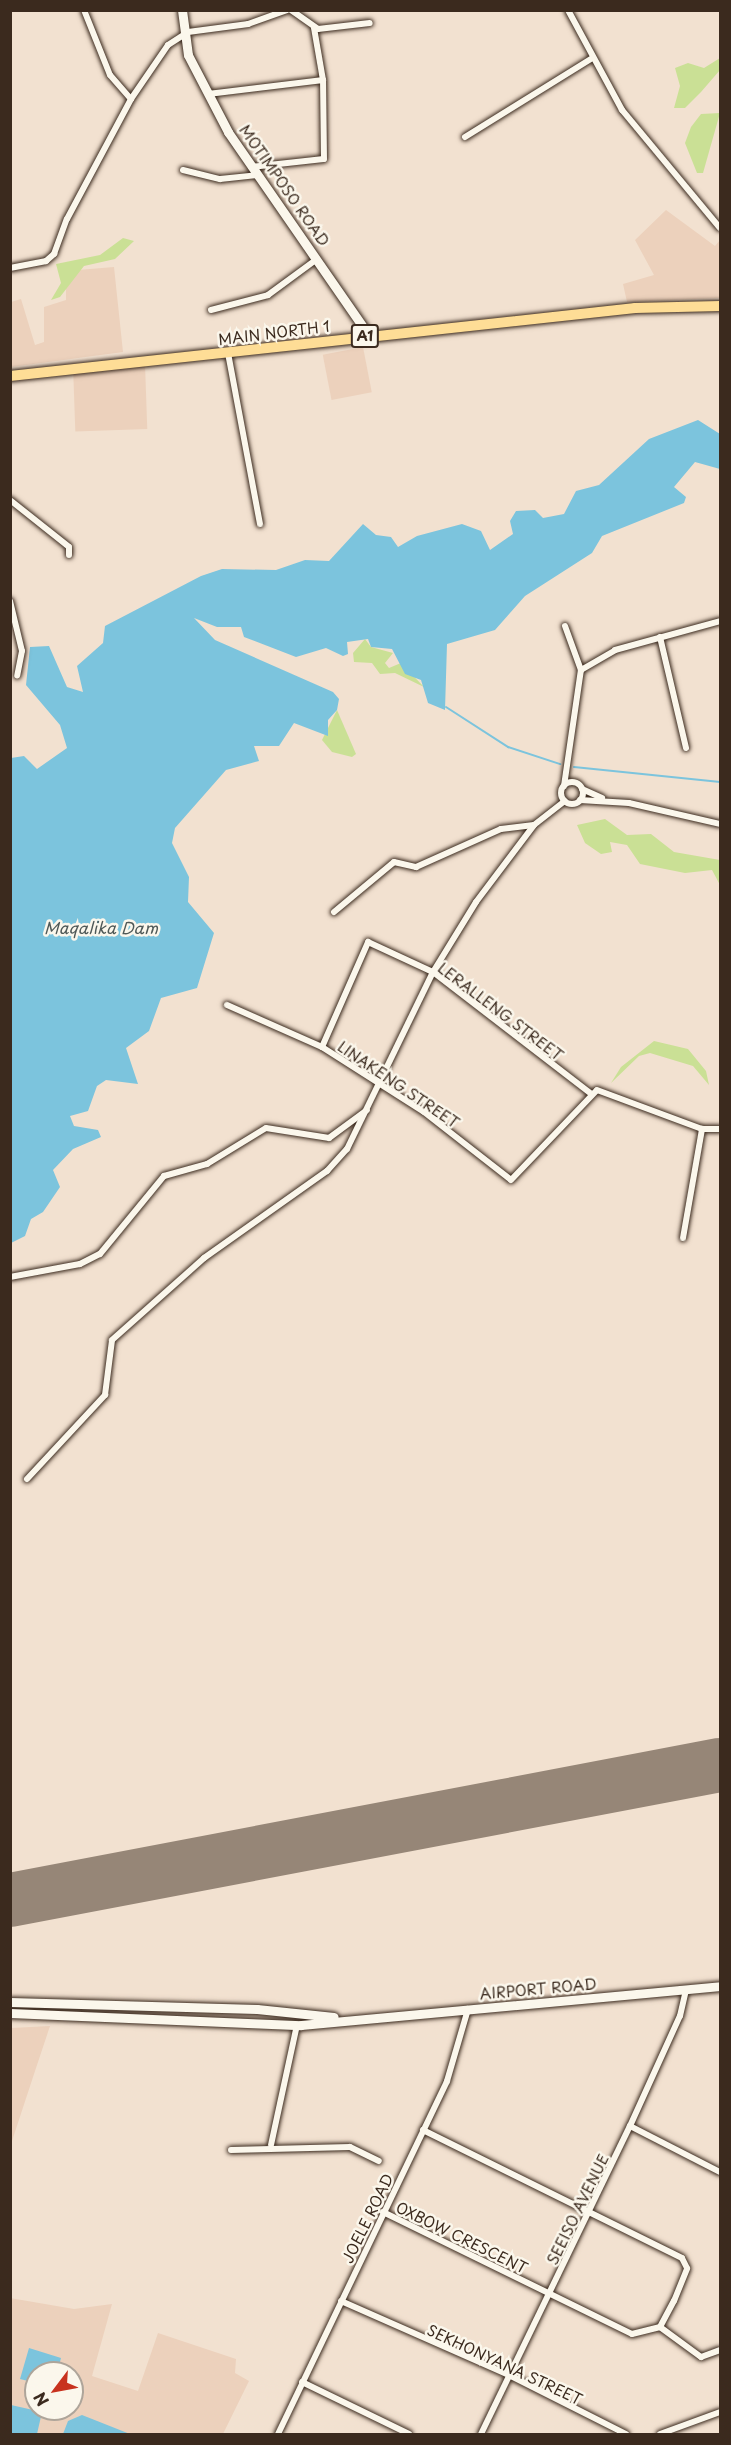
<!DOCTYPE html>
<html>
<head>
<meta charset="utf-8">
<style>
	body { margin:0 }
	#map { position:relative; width:731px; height:2445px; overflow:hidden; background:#f2e1d0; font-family:"Playpen Sans",sans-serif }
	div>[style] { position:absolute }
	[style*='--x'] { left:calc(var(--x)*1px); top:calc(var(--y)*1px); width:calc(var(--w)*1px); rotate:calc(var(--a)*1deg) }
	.built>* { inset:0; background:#ecd1bc; transform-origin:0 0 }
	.green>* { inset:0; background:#cae095 }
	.water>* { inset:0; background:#7cc4dd }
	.stream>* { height:2px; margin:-1px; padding:0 1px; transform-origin:1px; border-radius:1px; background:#7cc4dd }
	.runway>* { height:54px; margin:-27px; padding:0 27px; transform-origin:27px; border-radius:27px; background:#968677 }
	.roads { filter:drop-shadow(0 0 2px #3b2a1e) drop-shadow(0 0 2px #3b2a1e) }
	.street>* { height:6px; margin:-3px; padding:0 3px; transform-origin:3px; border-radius:3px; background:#fbf7ec }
	.street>.ring { margin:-3px; padding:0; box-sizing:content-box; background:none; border:6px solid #fbf7ec; border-radius:50% }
	.secondary>* { height:9px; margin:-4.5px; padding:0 4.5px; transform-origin:4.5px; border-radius:4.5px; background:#fbf7ec }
	.primary>* { height:10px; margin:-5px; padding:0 5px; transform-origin:5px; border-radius:5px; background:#fedd96 }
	span { translate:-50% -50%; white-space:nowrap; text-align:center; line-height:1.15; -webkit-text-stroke:5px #fbf7ec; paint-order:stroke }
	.shield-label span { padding:2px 4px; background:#fbf7ec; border:2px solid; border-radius:4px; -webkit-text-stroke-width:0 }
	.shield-label { font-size:14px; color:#3b2a1e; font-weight:700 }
	.street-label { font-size:15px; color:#3b2a1e }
	.water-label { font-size:16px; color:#4e5857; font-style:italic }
	.frame { position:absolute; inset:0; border:12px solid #3b2a1e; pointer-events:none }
	.north { position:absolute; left:24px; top:2361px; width:60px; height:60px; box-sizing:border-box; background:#fbf7ec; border:2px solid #aea59a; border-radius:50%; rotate:238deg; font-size:16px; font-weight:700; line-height:24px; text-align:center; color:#3b2a1e }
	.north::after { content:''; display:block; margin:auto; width:21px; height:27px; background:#c8321e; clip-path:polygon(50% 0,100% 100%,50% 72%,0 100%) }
</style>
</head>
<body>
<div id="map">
	<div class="built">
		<i style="clip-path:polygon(666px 210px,715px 246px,720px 240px,720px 298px,627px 302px,623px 284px,654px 275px,635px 240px)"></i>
		<i style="clip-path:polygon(114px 267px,123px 352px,11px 367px,11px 302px,21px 299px,35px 345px,44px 342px,44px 307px,66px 300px,66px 271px)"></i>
		<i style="left:363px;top:347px;width:46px;height:41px;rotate:79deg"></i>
		<i style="left:145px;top:364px;width:65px;height:72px;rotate:88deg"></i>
		<i style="clip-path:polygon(50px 2026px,36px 2068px,11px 2144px,11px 2028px)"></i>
		<i style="clip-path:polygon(evenodd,10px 2298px,74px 2309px,112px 2304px,92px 2376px,138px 2391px,158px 2333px,236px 2359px,235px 2373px,249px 2381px,223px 2434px,11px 2434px,10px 2298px,36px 2373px,72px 2373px,72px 2409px,36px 2409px,36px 2373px)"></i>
	</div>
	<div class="green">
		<i style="clip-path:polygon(720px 58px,720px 70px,701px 92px,685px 108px,674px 108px,680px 86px,675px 68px,688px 63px,704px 68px)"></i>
		<i style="clip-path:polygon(720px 113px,703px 173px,697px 173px,685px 143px,691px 127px,701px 114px)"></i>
		<i style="clip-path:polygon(123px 238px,134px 241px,115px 259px,84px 266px,60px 297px,51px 300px,61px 283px,56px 264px,100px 255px)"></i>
		<i style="clip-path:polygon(365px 639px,371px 647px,393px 653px,385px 663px,389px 668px,401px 663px,424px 687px,395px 673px,380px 674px,372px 663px,354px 662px,353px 653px)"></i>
		<i style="clip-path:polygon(337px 710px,356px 754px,352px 757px,332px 752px,322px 740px)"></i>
		<i style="clip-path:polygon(605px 819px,627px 835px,651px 834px,674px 852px,720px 860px,720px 885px,712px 870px,685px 873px,640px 864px,627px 845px,610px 842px,612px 852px,601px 854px,585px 843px,577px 825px)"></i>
		<i style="clip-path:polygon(654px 1041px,688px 1049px,706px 1071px,709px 1085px,693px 1066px,650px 1053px,639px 1056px,611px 1083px,621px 1067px)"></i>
	</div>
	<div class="water">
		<i style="clip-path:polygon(698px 420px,720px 434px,720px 469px,695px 462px,674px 487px,686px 497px,684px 503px,602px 536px,592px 553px,525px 596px,495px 630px,447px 644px,445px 710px,428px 703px,421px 680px,405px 674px,392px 649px,371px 647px,368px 639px,347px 642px,348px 654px,343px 656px,326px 648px,296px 657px,244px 637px,241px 627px,217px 627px,194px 618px,215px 640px,333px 692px,339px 699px,337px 710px,328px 720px,328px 736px,294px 723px,279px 746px,254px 746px,259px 761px,226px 770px,175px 828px,172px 843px,189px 877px,188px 902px,214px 933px,197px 988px,161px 998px,149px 1031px,126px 1048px,138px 1084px,106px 1080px,97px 1086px,88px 1111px,70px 1116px,74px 1126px,98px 1130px,101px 1137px,73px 1149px,53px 1170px,60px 1187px,43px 1212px,31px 1219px,25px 1236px,11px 1243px,11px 758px,24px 756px,37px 769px,67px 748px,60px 725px,26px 685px,30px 647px,49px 646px,67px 687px,83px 692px,77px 666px,103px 643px,105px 626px,201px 576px,222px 569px,276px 570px,305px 560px,329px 561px,363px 524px,376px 535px,391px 537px,398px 547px,417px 536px,462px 524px,481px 531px,490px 550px,513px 534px,510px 521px,516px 511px,535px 510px,543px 518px,564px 514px,576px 491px,599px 485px,649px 439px)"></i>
		<i style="clip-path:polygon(29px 2348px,61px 2358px,57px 2373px,36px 2373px,36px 2383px,20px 2379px)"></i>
		<i style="clip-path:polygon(11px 2405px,42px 2412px,37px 2434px,11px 2434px)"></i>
		<i style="clip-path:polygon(82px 2415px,130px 2434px,63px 2434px,68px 2421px)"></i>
	</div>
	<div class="stream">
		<i style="--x:446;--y:707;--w:74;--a:32.8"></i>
		<i style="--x:508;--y:747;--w:55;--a:18.1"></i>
		<i style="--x:574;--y:767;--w:147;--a:5.9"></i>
	</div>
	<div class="runway">
		<i style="--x:10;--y:1900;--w:723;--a:-10.77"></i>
	</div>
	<div class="roads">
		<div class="street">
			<i style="--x:84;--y:10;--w:70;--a:68.2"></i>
			<i style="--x:110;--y:75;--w:32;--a:49"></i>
			<i style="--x:291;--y:10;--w:33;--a:35"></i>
			<i style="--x:318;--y:29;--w:52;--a:-6.6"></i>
			<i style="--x:568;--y:10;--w:114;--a:61.6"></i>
			<i style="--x:622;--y:110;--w:153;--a:50.3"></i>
			<i style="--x:208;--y:94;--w:116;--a:-6.9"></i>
			<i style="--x:465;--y:137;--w:148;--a:-31.8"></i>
			<i style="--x:251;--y:167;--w:73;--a:-6.3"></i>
			<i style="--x:324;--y:159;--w:79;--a:-90.7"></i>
			<i style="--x:323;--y:80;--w:53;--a:-99.8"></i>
			<i style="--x:183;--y:170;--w:38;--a:14"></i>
			<i style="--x:220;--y:179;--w:37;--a:-6"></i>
			<i style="--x:10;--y:268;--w:37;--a:-11"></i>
			<i style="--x:46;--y:261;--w:11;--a:-41"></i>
			<i style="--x:54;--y:254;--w:37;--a:-70"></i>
			<i style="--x:67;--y:219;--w:136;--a:-61.9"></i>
			<i style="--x:131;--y:99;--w:65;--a:-55.6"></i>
			<i style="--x:168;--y:45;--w:24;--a:-33"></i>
			<i style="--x:188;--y:32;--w:61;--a:-7.6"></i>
			<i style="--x:248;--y:24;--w:41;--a:-19.7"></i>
			<i style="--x:211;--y:310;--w:59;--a:-14.7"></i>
			<i style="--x:268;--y:295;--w:61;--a:-36.3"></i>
			<i style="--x:228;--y:353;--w:174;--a:79.4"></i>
			<i style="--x:10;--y:500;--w:75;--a:38.5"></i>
			<i style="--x:69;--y:547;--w:8;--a:90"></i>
			<i style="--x:10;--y:601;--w:51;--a:76.5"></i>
			<i style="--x:22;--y:651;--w:25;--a:101"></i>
			<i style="--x:565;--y:626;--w:47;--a:70"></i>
			<i style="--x:660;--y:637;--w:114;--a:76.8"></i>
			<i class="ring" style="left:561px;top:782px;width:16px;height:16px"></i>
			<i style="--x:564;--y:786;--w:117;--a:-81.7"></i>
			<i style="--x:581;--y:670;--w:39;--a:-30"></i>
			<i style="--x:615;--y:650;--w:109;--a:-15.4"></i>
			<i style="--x:582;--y:789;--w:22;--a:24"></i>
			<i style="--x:580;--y:800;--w:49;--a:3.5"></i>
			<i style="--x:629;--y:803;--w:93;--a:13"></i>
			<i style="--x:334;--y:912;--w:78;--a:-39.8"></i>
			<i style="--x:394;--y:862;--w:23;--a:13"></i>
			<i style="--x:416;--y:867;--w:93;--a:-24.1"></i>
			<i style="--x:501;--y:829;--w:33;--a:-7"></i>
			<i style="--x:227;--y:1005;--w:104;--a:23.9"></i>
			<i style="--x:322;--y:1047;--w:121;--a:32.5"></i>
			<i style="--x:424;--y:1112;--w:110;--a:38"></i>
			<i style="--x:511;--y:1180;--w:124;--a:-46.3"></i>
			<i style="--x:597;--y:1090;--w:112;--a:20.4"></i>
			<i style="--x:702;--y:1129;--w:18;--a:0"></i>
			<i style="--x:322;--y:1047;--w:115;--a:-66.3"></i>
			<i style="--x:368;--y:942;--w:72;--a:24.8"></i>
			<i style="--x:433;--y:972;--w:198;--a:37.6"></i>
			<i style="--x:683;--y:1238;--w:111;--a:-80.1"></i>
			<i style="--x:10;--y:1277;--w:71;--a:-10.5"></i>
			<i style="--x:80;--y:1264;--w:22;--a:-27"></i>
			<i style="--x:100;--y:1254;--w:101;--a:-50.6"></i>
			<i style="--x:164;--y:1176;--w:45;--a:-15.6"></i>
			<i style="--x:207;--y:1164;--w:69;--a:-31.4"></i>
			<i style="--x:266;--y:1128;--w:64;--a:9"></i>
			<i style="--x:329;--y:1138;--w:47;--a:-36.4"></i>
			<i style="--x:27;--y:1479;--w:115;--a:-47.1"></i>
			<i style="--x:105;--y:1395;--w:55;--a:-82.7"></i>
			<i style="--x:112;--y:1340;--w:123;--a:-41.7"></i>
			<i style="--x:204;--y:1258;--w:151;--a:-35.3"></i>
			<i style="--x:327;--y:1171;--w:30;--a:-48"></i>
			<i style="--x:347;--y:1149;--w:197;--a:-64.1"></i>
			<i style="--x:433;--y:972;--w:82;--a:-58.4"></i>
			<i style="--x:476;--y:902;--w:96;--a:-53"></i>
			<i style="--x:534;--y:825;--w:39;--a:-38"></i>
			<i style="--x:630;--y:2126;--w:101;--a:27.1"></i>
			<i style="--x:271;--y:2145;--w:123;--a:-77.8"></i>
			<i style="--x:231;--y:2150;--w:119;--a:-1.4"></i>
			<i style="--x:350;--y:2147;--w:32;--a:26"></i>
			<i style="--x:383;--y:2212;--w:277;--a:26.1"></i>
			<i style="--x:632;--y:2334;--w:29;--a:-14"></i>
			<i style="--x:660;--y:2327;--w:30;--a:-62"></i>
			<i style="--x:674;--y:2301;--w:35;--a:-68"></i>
			<i style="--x:687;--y:2268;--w:11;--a:-117"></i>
			<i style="--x:682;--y:2258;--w:289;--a:-153.7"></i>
			<i style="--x:341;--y:2301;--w:186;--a:23.8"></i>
			<i style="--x:511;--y:2376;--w:129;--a:26.8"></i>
			<i style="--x:660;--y:2327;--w:51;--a:36.2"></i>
			<i style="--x:701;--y:2357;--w:20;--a:-20"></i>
			<i style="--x:302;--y:2382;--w:119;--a:25.9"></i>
			<i style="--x:278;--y:2434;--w:391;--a:-64.4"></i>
			<i style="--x:447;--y:2081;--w:75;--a:-73.7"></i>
			<i style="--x:481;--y:2434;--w:342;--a:-64.2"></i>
			<i style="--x:630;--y:2126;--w:121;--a:-65.6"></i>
			<i style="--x:680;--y:2016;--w:26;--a:-77"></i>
			<i style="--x:660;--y:2434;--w:64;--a:-20.1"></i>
		</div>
		<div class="secondary">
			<i style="--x:182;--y:10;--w:45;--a:82.4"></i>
			<i style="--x:188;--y:55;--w:87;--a:62.5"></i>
			<i style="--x:228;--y:132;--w:248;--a:55.3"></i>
			<i style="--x:10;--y:2002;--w:247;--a:1.6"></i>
			<i style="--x:257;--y:2009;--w:77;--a:5.9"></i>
			<i style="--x:10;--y:2013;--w:291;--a:2.4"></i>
			<i style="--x:301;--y:2025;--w:421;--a:-5.3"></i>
		</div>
		<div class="primary">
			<i style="--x:10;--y:376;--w:629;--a:-6.21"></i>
			<i style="--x:635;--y:308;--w:85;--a:-1.3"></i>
		</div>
	</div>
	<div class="shield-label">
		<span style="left:365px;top:336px">A1</span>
	</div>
	<div class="street-label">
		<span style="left:285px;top:185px;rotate:55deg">MOTIMPOSO ROAD</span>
		<span style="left:274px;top:332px;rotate:-7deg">MAIN NORTH 1</span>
		<span style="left:501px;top:1011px;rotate:37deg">LERALLENG STREET</span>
		<span style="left:399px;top:1084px;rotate:34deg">LINAKENG STREET</span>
		<span style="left:538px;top:1988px;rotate:-5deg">AIRPORT ROAD</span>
		<span style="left:577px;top:2209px;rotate:-64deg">SEEISO AVENUE</span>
		<span style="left:367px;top:2218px;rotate:-64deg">JOELE ROAD</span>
		<span style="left:462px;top:2237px;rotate:26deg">OXBOW CRESCENT</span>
		<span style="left:505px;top:2364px;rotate:25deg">SEKHONYANA STREET</span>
	</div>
	<div class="water-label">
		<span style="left:101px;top:927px">Maqalika Dam</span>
	</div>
	<div class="frame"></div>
	<div class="north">N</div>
</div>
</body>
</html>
